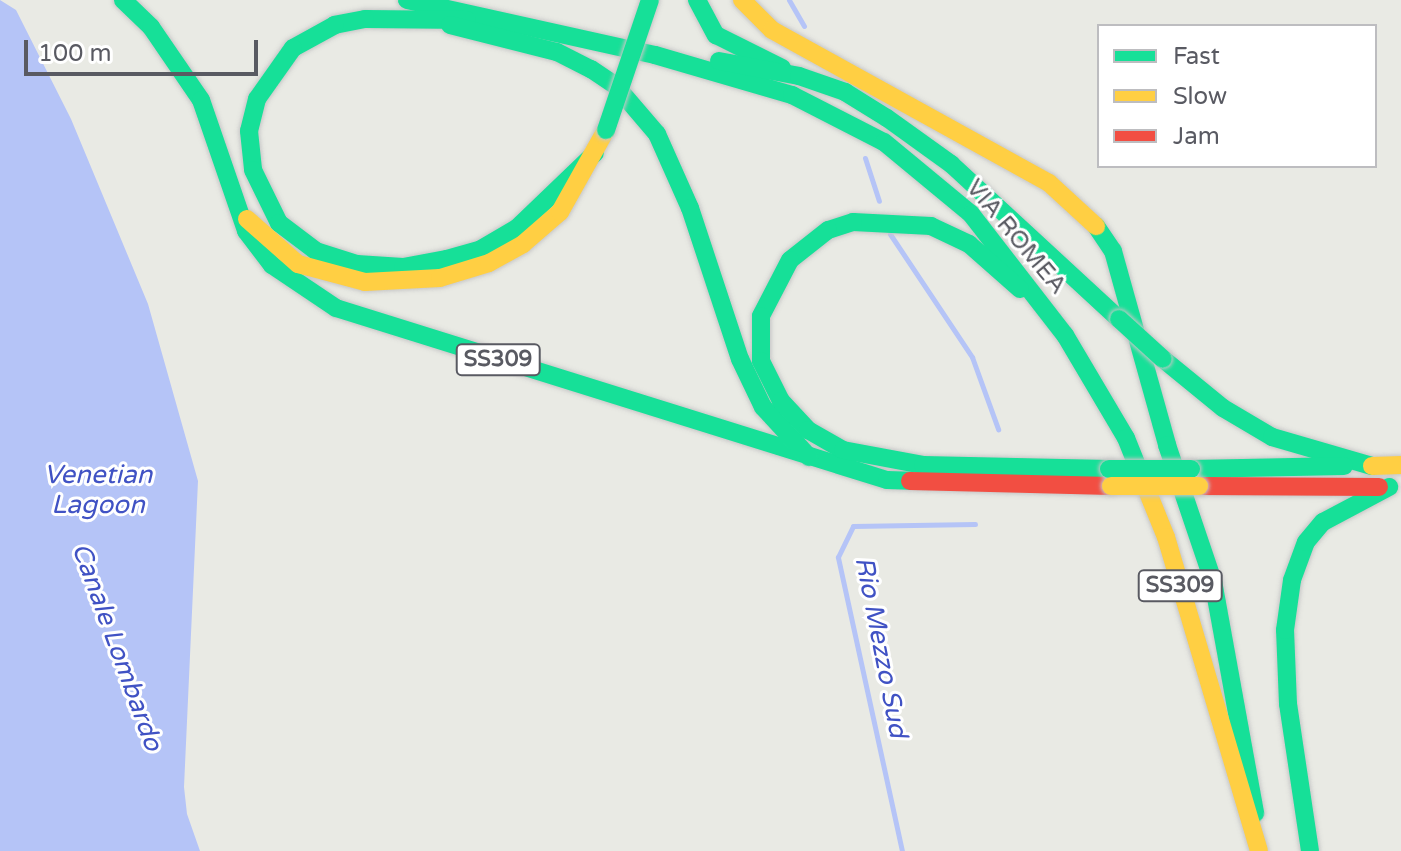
<!DOCTYPE html>
<html>
<head>
<meta charset="utf-8">
<style>
	body { margin:0 }
	#map { position:relative; width:1401px; height:851px; overflow:hidden; background:#e9eae4; font-family:"Varela Round",sans-serif }
	div>[style] { position:absolute }
	[style*='--x'] { left:calc(var(--x)*1px); top:calc(var(--y)*1px); width:calc(var(--w)*1px); rotate:calc(var(--a)*1deg) }
	.water>* { inset:0; background:#b5c4f7 }
	.stream>* { height:5px; margin:-2.5px; padding:0 2.5px; transform-origin:2.5px; border-radius:2.5px; background:#b5c4f7 }
	.roads { filter:drop-shadow(0 0 2px #c7c7c7) drop-shadow(0 0 2px #c7c7c7) }
	.fast>* { height:18px; margin:-9px; padding:0 9px; transform-origin:9px; border-radius:9px; background:#16e098 }
	.slow>* { height:18px; margin:-9px; padding:0 9px; transform-origin:9px; border-radius:9px; background:#ffcf43 }
	.jam>* { height:18px; margin:-9px; padding:0 9px; transform-origin:9px; border-radius:9px; background:#f24e42 }
	.bridges { filter:drop-shadow(0 0 2px #c7c7c7) drop-shadow(0 0 2px #c7c7c7) }
	.fast-bridge>* { height:18px; margin:-9px; padding:0 9px; transform-origin:9px; border-radius:9px; background:#16e098 }
	.slow-bridge>* { height:18px; margin:-9px; padding:0 9px; transform-origin:9px; border-radius:9px; background:#ffcf43 }
	span { translate:-50% -50%; white-space:nowrap; text-align:center; line-height:1.15; -webkit-text-stroke:6px #fff; paint-order:stroke }
	.shield-label span { padding:2px 6px; background:#fff; border:2px solid; border-radius:6px; -webkit-text-stroke-width:0 }
	.shield-label { font-size:22px; color:#595a62; font-weight:700 }
	.street-label { font-size:24px; color:#595a62 }
	.water-label { font-size:26px; color:#4052c4; font-style:italic }
	.legend { position:absolute; left:1097px; top:24px; width:280px; height:144px; box-sizing:border-box; background:#fff; border:2px solid #bdbdc0; margin:0; padding:10px 14px; list-style:none; font-size:24px; color:#595a62 }
	.legend li { display:flex; align-items:center; gap:16px; height:40px }
	.legend b { width:40px; border:2px solid #bdbdc0 }
	.scale { position:absolute; left:24px; top:40px; width:234px; height:36px; box-sizing:border-box; border:4px solid #595a62; border-top:0; padding-left:10px; font-size:24px; line-height:28px; white-space:nowrap; color:#595a62; -webkit-text-stroke:6px #fff; paint-order:stroke }
</style>
</head>
<body>
<div id="map">
	<div class="water">
		<i style="clip-path:polygon(0 0,16px 10px,71px 119px,148px 304px,198px 481px,184px 787px,187px 814px,200px 851px,0 851px)"></i>
	</div>
	<div class="stream">
		<i style="--x:789;--y:0;--w:30;--a:60"></i>
		<i style="--x:865;--y:158;--w:45;--a:72"></i>
		<i style="--x:890;--y:234;--w:148;--a:56.3"></i>
		<i style="--x:972;--y:357;--w:77;--a:70.1"></i>
		<i style="--x:902;--y:851;--w:301;--a:-102.3"></i>
		<i style="--x:838;--y:557;--w:34;--a:-64"></i>
		<i style="--x:853;--y:526;--w:122;--a:-0.9"></i>
	</div>
	<div class="roads">
		<div class="fast">
			<i style="--x:123;--y:0;--w:39;--a:44"></i>
			<i style="--x:151;--y:27;--w:88;--a:55.6"></i>
			<i style="--x:201;--y:100;--w:139;--a:71"></i>
			<i style="--x:246;--y:231;--w:43;--a:52.6"></i>
			<i style="--x:272;--y:265;--w:77;--a:33.9"></i>
			<i style="--x:336;--y:308;--w:577;--a:17.34"></i>
			<i style="--x:887;--y:480;--w:23;--a:2"></i>
			<i style="--x:407;--y:0;--w:254;--a:12.5"></i>
			<i style="--x:655;--y:55;--w:143;--a:16.3"></i>
			<i style="--x:792;--y:95;--w:103;--a:27.1"></i>
			<i style="--x:884;--y:142;--w:113;--a:39.6"></i>
			<i style="--x:971;--y:214;--w:153;--a:52.2"></i>
			<i style="--x:1065;--y:335;--w:120;--a:59.4"></i>
			<i style="--x:1126;--y:438;--w:43;--a:68.2"></i>
			<i style="--x:697;--y:0;--w:40;--a:62"></i>
			<i style="--x:716;--y:35;--w:74;--a:26.6"></i>
			<i style="--x:467;--y:20;--w:102;--a:-179.4"></i>
			<i style="--x:365;--y:19;--w:31;--a:169"></i>
			<i style="--x:335;--y:25;--w:48;--a:151.3"></i>
			<i style="--x:293;--y:48;--w:62;--a:125.2"></i>
			<i style="--x:257;--y:99;--w:33;--a:104"></i>
			<i style="--x:249;--y:131;--w:39;--a:84"></i>
			<i style="--x:253;--y:170;--w:59;--a:63.9"></i>
			<i style="--x:279;--y:223;--w:46;--a:37.1"></i>
			<i style="--x:316;--y:251;--w:43;--a:17.6"></i>
			<i style="--x:357;--y:264;--w:46;--a:3.7"></i>
			<i style="--x:403;--y:267;--w:45;--a:-10.3"></i>
			<i style="--x:447;--y:259;--w:35;--a:-16"></i>
			<i style="--x:481;--y:249;--w:42;--a:-30.3"></i>
			<i style="--x:517;--y:228;--w:108;--a:-43.9"></i>
			<i style="--x:450;--y:25;--w:110;--a:14.2"></i>
			<i style="--x:557;--y:52;--w:38;--a:27"></i>
			<i style="--x:591;--y:69;--w:30;--a:34"></i>
			<i style="--x:616;--y:86;--w:63;--a:49.5"></i>
			<i style="--x:657;--y:134;--w:81;--a:66"></i>
			<i style="--x:690;--y:208;--w:159;--a:71.7"></i>
			<i style="--x:740;--y:359;--w:53;--a:64.4"></i>
			<i style="--x:763;--y:407;--w:68;--a:47.4"></i>
			<i style="--x:719;--y:61;--w:81;--a:10.6"></i>
			<i style="--x:799;--y:76;--w:49;--a:19.2"></i>
			<i style="--x:845;--y:92;--w:49;--a:31.8"></i>
			<i style="--x:887;--y:118;--w:79;--a:35.7"></i>
			<i style="--x:951;--y:164;--w:229;--a:42.7"></i>
			<i style="--x:1096;--y:226;--w:30;--a:56"></i>
			<i style="--x:1113;--y:251;--w:201;--a:74.4"></i>
			<i style="--x:1167;--y:445;--w:144;--a:71.3"></i>
			<i style="--x:1213;--y:581;--w:236;--a:79.7"></i>
			<i style="--x:1020;--y:289;--w:68;--a:-138.6"></i>
			<i style="--x:969;--y:244;--w:42;--a:-154.7"></i>
			<i style="--x:931;--y:226;--w:78;--a:-177.1"></i>
			<i style="--x:853;--y:222;--w:26;--a:162"></i>
			<i style="--x:828;--y:230;--w:48;--a:141.7"></i>
			<i style="--x:790;--y:260;--w:63;--a:117.4"></i>
			<i style="--x:761;--y:316;--w:45;--a:90"></i>
			<i style="--x:761;--y:361;--w:45;--a:63.4"></i>
			<i style="--x:781;--y:401;--w:40;--a:47"></i>
			<i style="--x:808;--y:430;--w:40;--a:29.7"></i>
			<i style="--x:843;--y:450;--w:81;--a:10.6"></i>
			<i style="--x:923;--y:465;--w:186;--a:1.2"></i>
			<i style="--x:1163;--y:359;--w:77;--a:39.2"></i>
			<i style="--x:1223;--y:408;--w:57;--a:30.6"></i>
			<i style="--x:1272;--y:437;--w:104;--a:16.2"></i>
			<i style="--x:1191;--y:469;--w:153;--a:-1.1"></i>
			<i style="--x:1310;--y:851;--w:149;--a:-98.5"></i>
			<i style="--x:1288;--y:704;--w:74;--a:-92.3"></i>
			<i style="--x:1285;--y:630;--w:50;--a:-82"></i>
			<i style="--x:1292;--y:580;--w:40;--a:-69.8"></i>
			<i style="--x:1306;--y:542;--w:26;--a:-50"></i>
			<i style="--x:1323;--y:522;--w:75;--a:-27.9"></i>
		</div>
		<div class="slow">
			<i style="--x:742;--y:0;--w:42;--a:45"></i>
			<i style="--x:772;--y:30;--w:316;--a:28.9"></i>
			<i style="--x:1049;--y:183;--w:64;--a:42.5"></i>
			<i style="--x:247;--y:219;--w:68;--a:41.4"></i>
			<i style="--x:298;--y:264;--w:69;--a:15"></i>
			<i style="--x:365;--y:282;--w:75;--a:-3.1"></i>
			<i style="--x:440;--y:278;--w:51;--a:-17"></i>
			<i style="--x:489;--y:263;--w:39;--a:-29"></i>
			<i style="--x:523;--y:244;--w:49;--a:-40.9"></i>
			<i style="--x:560;--y:212;--w:94;--a:-60.7"></i>
			<i style="--x:1372;--y:466;--w:29;--a:-2"></i>
			<i style="--x:1142;--y:478;--w:64;--a:67.9"></i>
			<i style="--x:1166;--y:537;--w:327;--a:73.5"></i>
		</div>
		<div class="jam">
			<i style="--x:910;--y:481;--w:201;--a:1.4"></i>
			<i style="--x:1199;--y:486;--w:180;--a:0.3"></i>
		</div>
	</div>
	<div class="bridges">
		<div class="fast-bridge">
			<i style="--x:606;--y:130;--w:137;--a:-71.3"></i>
			<i style="--x:1119;--y:319;--w:59;--a:42.3"></i>
			<i style="--x:1109;--y:469;--w:82;--a:0"></i>
		</div>
		<div class="slow-bridge">
			<i style="--x:1111;--y:486;--w:88;--a:0"></i>
		</div>
	</div>
	<div class="shield-label">
		<span style="left:498px;top:360px">SS309</span>
		<span style="left:1180px;top:586px">SS309</span>
	</div>
	<div class="street-label">
		<span style="left:1016px;top:237px;rotate:50deg">VIA ROMEA</span>
	</div>
	<div class="water-label">
		<span style="left:98px;top:490px">Venetian<br>Lagoon</span>
		<span style="left:117px;top:647px;rotate:70deg">Canale Lombardo</span>
		<span style="left:881px;top:647px;rotate:79deg">Rio Mezzo Sud</span>
	</div>
	<ul class="legend">
	<li><b style="height:10px;background:#16e098"></b>Fast</li>
	<li><b style="height:10px;background:#ffcf43"></b>Slow</li>
	<li><b style="height:10px;background:#f24e42"></b>Jam</li>
	</ul>
	<div class="scale">100 m</div>
</div>
</body>
</html>
